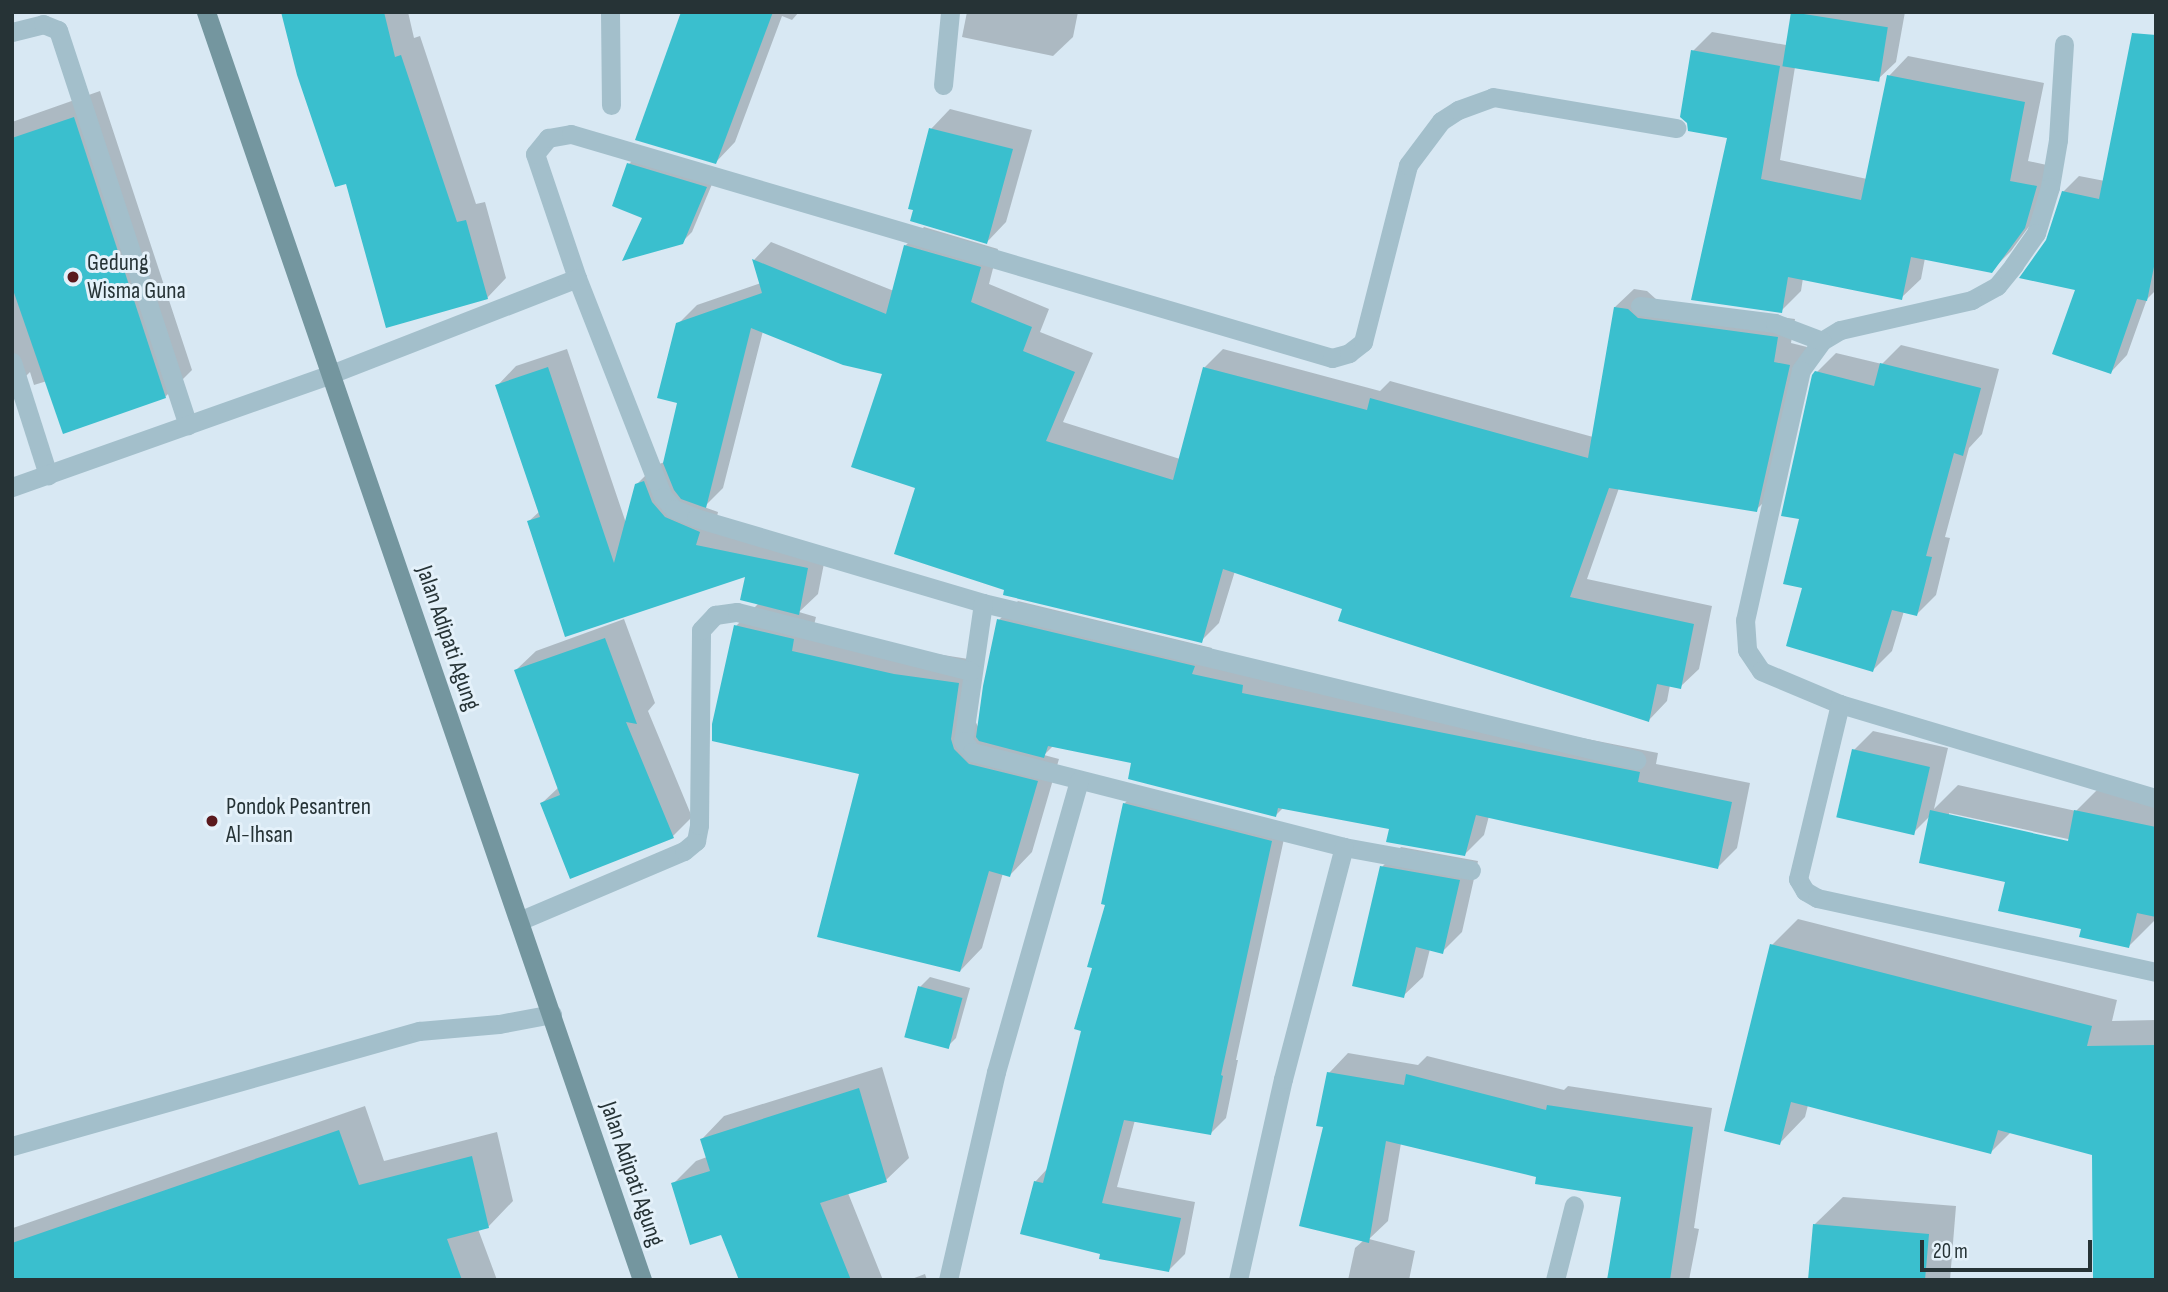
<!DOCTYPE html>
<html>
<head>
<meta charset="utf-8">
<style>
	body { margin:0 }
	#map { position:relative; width:2168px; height:1292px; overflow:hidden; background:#d8e8f3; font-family:"Sofia Sans Condensed",sans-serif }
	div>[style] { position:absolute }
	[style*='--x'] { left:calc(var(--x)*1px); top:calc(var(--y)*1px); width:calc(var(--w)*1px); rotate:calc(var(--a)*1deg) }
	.shadow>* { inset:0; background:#0003 }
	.building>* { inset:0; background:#3abfce; transform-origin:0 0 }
	.service>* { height:19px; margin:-9.5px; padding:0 9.5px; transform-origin:9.5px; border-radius:9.5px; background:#a3bfcb }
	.minor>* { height:19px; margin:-9.5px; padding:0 9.5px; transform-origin:9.5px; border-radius:9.5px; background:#a3bfcb }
	.secondary>* { height:19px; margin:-9.5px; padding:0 9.5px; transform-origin:9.5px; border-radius:9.5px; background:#74969f }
	.dots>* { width:19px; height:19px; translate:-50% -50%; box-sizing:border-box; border:4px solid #e4f1fa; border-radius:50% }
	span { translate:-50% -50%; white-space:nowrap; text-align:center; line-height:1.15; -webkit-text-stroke:6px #e4f1fa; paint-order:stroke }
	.poi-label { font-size:24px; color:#263336 }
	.left { translate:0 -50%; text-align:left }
	.street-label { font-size:24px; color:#263336 }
	.frame { position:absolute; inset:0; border:14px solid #263336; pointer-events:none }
	.scale { position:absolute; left:1920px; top:1240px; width:172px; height:32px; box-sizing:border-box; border:4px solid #263336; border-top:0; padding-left:9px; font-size:21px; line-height:24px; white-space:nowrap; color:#263336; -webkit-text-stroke:5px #e4f1fa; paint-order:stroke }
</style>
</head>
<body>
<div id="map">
	<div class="shadow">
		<i style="clip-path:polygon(283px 12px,408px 12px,414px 38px,420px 36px,476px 204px,485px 202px,506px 278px,487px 298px,347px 181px)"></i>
		<i style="clip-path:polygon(683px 12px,799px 12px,792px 20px,782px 16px,735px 142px,716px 162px)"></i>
		<i style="clip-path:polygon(967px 12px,1078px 12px,1073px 37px,1053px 56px,962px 37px)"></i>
		<i style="clip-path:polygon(1793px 12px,1905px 12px,1896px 62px,1876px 81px,1795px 67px,1780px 160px,1867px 179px,1889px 76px,1908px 56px,2044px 83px,2028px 161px,2056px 167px,2044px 206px,2011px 251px,1991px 271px,1925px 258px,1921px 279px,1901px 298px,1803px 278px,1801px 291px,1781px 311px,1729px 136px,1693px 51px,1712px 32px,1786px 45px)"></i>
		<i style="clip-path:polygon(2156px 72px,2156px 290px,2147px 299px,2127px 355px,2111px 372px,2077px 288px,2048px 240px,2063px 192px,2079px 176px,2105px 181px)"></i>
		<i style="clip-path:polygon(100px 91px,192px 370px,165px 397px,47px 381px,34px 385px,30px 372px,12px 390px,12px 122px)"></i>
		<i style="clip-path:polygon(950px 109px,1032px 130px,1006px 222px,987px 242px,931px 129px)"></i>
		<i style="clip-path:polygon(638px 155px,715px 177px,692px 232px,682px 242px,644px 217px,629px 164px)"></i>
		<i style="clip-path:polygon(924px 227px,998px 249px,989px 284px,1049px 309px,1040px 332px,1093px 353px,1063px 422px,1180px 459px,1204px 368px,1223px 349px,1380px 391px,1390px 381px,1593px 437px,1615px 307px,1634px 289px,1647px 291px,1657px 300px,1795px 319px,1791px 343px,1807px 347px,1775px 491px,1756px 510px,1619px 488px,1587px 579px,1712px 606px,1699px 669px,1680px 687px,1670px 685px,1667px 701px,1649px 720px,1344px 608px,1235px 571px,1219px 623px,1201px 641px,1006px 589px,918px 487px,884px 373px,763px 331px,723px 488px,704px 507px,718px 512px,715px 526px,827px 548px,818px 594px,799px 612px,816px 617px,813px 629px,918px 651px,981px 661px,973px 716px,979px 729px,999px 620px,1018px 601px,1212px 648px,1210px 655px,1260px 674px,1658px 753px,1656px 764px,1750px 783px,1737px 848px,1718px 867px,1489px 816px,1484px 835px,1464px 855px,1391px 828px,1284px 807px,1276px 815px,1133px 761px,1054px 745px,1044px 755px,1059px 759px,1032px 852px,1010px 875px,1003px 873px,982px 948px,960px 971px,862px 773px,736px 626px,759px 603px,747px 574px,566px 635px,528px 522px,540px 511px,497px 386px,516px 366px,567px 349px,626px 523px,636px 485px,656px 465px,665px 462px,679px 402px,678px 324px,697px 305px,761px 283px,754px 260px,771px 242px,894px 291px,905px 246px)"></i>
		<i style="clip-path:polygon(1901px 345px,1999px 369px,1982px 434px,1969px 448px,1945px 537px,1950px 538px,1936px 595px,1917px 614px,1904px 611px,1892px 651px,1873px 670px,1805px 587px,1801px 517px,1817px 372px,1836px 353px,1882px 364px)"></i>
		<i style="clip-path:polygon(624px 619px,655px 703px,648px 711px,692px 817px,673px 836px,542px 803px,559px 787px,516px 670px,536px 651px)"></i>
		<i style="clip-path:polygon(evenodd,1873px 731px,1948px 748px,1934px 809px,1958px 785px,2076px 811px,2102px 785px,2156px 796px,2155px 920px,2129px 946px,2083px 928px,2007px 880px,1930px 816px,1913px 833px,1854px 750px,1873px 731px,1949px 813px,2077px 841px,2076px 844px,1949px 816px,1949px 813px)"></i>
		<i style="clip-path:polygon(1140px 788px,1287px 825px,1236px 1060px,1238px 1060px,1226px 1118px,1210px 1134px,1135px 1120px,1117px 1187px,1195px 1202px,1185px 1254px,1169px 1270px,1102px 1252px,1035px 1182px,1048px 1168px,1083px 1030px,1124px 804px)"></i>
		<i style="clip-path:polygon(1401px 847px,1478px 861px,1462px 932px,1442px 952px,1430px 949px,1423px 977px,1403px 996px,1382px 867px)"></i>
		<i style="clip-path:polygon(1798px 919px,2117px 1000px,2112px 1021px,2156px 1020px,2156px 1280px,2094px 1153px,2011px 1132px,1991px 1152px,1808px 1105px,1805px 1117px,1779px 1144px,1772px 945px)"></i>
		<i style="clip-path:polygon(930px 977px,970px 988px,956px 1038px,946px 1048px,920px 987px)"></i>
		<i style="clip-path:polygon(1348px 1053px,1418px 1065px,1427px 1056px,1564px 1090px,1568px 1086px,1712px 1108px,1694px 1228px,1699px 1229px,1689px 1280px,1609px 1280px,1623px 1196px,1401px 1143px,1388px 1221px,1369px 1239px,1415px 1251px,1409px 1280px,1348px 1280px,1355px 1248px,1364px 1240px,1325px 1126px,1329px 1073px)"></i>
		<i style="clip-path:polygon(882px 1067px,909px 1158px,886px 1180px,848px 1193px,883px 1280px,741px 1280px,722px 1233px,673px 1184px,696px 1161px,707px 1157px,702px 1139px,724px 1116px)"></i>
		<i style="clip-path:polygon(365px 1106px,384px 1161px,497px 1132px,513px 1201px,488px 1227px,478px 1229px,497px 1280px,12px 1280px,13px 1228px)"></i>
		<i style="clip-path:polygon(1843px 1197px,1956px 1206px,1950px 1280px,1810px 1280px,1815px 1224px)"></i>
		<i style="clip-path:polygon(925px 1274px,927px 1280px,909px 1280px)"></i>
	</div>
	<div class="building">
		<i style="clip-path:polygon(281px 12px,384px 12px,395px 57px,401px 55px,457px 222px,466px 220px,488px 299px,386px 328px,346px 184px,335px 187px,297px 75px)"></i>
		<i style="clip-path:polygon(681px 12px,773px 12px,716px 164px,635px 140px)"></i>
		<i style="left:1791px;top:12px;width:98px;height:55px;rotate:9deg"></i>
		<i style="clip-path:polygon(2132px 33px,2156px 35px,2156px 257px,2147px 301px,2137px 299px,2111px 374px,2052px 354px,2075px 290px,2019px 278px,2046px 240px,2062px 191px,2099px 199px)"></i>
		<i style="clip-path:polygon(1691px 50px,1780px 66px,1761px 179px,1861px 200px,1887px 75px,2025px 102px,2010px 181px,2037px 186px,2025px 228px,1992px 273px,1911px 257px,1902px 300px,1788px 277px,1782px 313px,1691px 300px,1727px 138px,1688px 131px,1687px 123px,1680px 117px)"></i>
		<i style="clip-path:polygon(74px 117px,166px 398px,63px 434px,12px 287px,12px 138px)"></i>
		<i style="clip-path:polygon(929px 128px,1013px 149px,987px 244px,910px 221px,913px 210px,908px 209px)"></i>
		<i style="clip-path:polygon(627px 163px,707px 187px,683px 244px,622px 261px,642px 218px,612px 206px)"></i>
		<i style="clip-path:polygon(904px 245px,981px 267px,971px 302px,1032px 327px,1023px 351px,1075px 372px,1046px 441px,1173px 480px,1203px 367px,1367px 410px,1370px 398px,1588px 458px,1614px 307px,1628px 309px,1638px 318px,1778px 337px,1774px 362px,1790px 365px,1757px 512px,1609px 488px,1570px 597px,1694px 624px,1681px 689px,1657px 684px,1649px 722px,1338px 621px,1342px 609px,1223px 569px,1202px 643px,1003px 595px,1004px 590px,894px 554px,915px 488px,851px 467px,882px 374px,843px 365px,751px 328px,706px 508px,681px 499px,674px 490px,663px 463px,677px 403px,657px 398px,676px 323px,762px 293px,752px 259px,886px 314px)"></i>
		<i style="clip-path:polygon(1880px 363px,1981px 388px,1963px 456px,1954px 453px,1926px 556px,1932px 557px,1917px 616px,1892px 610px,1873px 672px,1786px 646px,1802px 588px,1783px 584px,1799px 519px,1781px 516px,1812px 375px,1815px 371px,1874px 386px)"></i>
		<i style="clip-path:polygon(548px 367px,614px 563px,635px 484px,644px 481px,652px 502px,665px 517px,700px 532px,696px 545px,808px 568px,799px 615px,740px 600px,745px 577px,565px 637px,527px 521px,540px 517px,495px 385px)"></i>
		<i style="clip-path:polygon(997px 619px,1195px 666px,1192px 674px,1243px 685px,1242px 693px,1640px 772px,1638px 782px,1732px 802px,1718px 869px,1476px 815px,1465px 856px,1386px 842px,1389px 829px,1278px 808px,1276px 817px,1128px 779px,1131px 763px,1048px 746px,1044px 758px,979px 741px,976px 737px,983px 686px)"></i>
		<i style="clip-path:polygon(734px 625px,794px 639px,792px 651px,894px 674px,959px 683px,951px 739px,954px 749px,969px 764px,1038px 781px,1010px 877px,989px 871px,960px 972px,817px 937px,859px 774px,712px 741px,712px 724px)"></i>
		<i style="clip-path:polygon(605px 638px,637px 724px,626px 722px,674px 838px,570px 879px,540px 803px,560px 795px,514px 670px)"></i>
		<i style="left:1852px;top:749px;width:80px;height:70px;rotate:13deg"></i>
		<i style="clip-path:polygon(1123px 803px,1272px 841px,1221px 1075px,1223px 1076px,1211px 1135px,1124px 1120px,1102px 1203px,1181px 1218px,1169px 1272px,1099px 1259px,1100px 1254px,1020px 1234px,1034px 1181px,1043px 1183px,1081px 1031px,1074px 1029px,1092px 968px,1087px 967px,1105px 905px,1101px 904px)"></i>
		<i style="clip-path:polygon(1930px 810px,2068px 841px,2074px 810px,2156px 827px,2156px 917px,2137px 913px,2129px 948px,2079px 937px,2081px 929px,1998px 911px,2005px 882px,1919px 863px)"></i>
		<i style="clip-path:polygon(1380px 866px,1460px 880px,1443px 954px,1416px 947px,1404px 998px,1352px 986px)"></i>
		<i style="clip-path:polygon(1770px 944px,2092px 1026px,2087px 1046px,2156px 1045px,2156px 1280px,2093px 1280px,2092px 1155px,1998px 1130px,1991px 1154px,1791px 1102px,1780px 1145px,1724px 1131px)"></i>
		<i style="left:918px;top:986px;width:46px;height:53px;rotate:15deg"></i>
		<i style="clip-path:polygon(1327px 1072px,1404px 1085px,1406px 1074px,1546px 1110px,1547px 1105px,1693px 1127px,1670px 1280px,1607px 1280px,1621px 1197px,1535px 1184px,1536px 1177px,1386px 1141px,1369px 1243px,1299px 1226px,1323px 1127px,1316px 1126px)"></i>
		<i style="clip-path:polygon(859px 1088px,887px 1182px,820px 1203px,851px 1280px,739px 1280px,721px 1235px,690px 1245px,671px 1183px,710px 1171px,700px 1139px)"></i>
		<i style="clip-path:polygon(339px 1130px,359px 1185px,472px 1156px,489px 1228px,447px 1239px,462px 1280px,12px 1280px,12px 1243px)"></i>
		<i style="clip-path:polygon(1813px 1224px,1929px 1234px,1925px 1280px,1808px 1280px)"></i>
	</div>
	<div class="service">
		<i style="--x:12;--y:1146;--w:423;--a:-15.8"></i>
		<i style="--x:419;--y:1031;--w:80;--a:-5"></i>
		<i style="--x:499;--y:1024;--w:54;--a:-10.7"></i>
	</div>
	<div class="minor">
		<i style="--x:610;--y:12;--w:93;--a:89.4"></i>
		<i style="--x:12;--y:32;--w:32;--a:-14"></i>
		<i style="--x:43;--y:24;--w:16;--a:22"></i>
		<i style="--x:58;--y:30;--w:416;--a:71.8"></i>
		<i style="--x:2064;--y:44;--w:96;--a:93.6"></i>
		<i style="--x:2058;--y:140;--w:48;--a:99.7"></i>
		<i style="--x:2050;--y:187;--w:48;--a:106.9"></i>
		<i style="--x:2036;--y:233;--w:39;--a:125"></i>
		<i style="--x:2014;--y:265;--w:27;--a:129"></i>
		<i style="--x:1997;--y:286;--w:29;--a:151"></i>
		<i style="--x:1972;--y:300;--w:135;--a:167.2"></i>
		<i style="--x:1840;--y:330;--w:21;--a:149"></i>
		<i style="--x:1822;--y:341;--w:36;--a:126"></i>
		<i style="--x:1801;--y:370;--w:256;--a:102.6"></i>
		<i style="--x:1745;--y:620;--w:30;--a:86"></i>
		<i style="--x:1747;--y:650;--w:25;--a:56"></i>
		<i style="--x:1761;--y:671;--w:86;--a:22.7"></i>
		<i style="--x:1840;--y:704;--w:330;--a:16.6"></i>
		<i style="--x:943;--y:85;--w:73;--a:-84.5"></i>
		<i style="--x:577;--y:278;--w:131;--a:-108.7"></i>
		<i style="--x:535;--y:154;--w:21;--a:-51"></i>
		<i style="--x:548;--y:138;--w:23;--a:-10"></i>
		<i style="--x:571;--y:134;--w:793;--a:16.4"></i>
		<i style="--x:1332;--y:358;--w:18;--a:-16"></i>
		<i style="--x:1349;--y:353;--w:18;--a:-38"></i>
		<i style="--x:1363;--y:342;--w:183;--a:-75.7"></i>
		<i style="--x:1408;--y:165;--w:55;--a:-53.1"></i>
		<i style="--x:1441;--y:121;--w:20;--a:-33"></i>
		<i style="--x:1458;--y:110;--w:37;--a:-20"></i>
		<i style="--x:1493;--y:97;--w:186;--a:9.6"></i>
		<i style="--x:1640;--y:306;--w:136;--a:7.2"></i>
		<i style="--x:1775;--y:323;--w:50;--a:21"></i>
		<i style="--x:12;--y:362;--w:119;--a:72.3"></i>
		<i style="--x:12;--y:487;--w:338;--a:-19.5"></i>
		<i style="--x:331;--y:374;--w:264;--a:-21.3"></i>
		<i style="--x:577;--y:278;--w:235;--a:68.6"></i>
		<i style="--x:663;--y:497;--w:16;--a:47"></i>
		<i style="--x:674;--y:509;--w:24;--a:22"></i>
		<i style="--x:696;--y:518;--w:299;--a:16.5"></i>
		<i style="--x:983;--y:603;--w:672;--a:13.52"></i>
		<i style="--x:983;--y:603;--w:139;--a:98.2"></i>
		<i style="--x:963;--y:741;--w:14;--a:51"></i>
		<i style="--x:972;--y:752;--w:384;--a:14.3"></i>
		<i style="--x:1344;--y:847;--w:129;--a:10.3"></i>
		<i style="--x:1840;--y:704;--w:180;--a:103.5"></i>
		<i style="--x:1798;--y:879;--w:14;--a:60"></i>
		<i style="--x:1805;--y:891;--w:14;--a:30"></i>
		<i style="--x:1817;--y:898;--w:347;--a:12.3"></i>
		<i style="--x:519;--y:921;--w:179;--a:-23"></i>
		<i style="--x:684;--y:851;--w:16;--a:-40"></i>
		<i style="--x:696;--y:841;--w:16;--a:-79"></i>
		<i style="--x:699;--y:825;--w:195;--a:-89.4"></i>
		<i style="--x:701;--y:630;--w:21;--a:-47"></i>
		<i style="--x:715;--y:615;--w:22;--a:-8"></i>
		<i style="--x:737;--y:612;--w:241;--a:14.2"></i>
		<i style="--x:948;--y:1280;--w:213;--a:-77"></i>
		<i style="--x:996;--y:1072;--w:303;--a:-74.1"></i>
		<i style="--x:1238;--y:1280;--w:206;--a:-77.4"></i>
		<i style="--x:1283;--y:1079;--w:240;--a:-75.3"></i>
		<i style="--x:1555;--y:1280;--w:77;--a:-75.8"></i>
	</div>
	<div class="secondary">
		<i style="--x:206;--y:12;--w:1341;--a:71.02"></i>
	</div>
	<div class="dots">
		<i style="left:73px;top:277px;background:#5a191d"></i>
		<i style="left:212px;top:821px;background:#5a191d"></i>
	</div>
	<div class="poi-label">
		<span class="left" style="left:87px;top:277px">Gedung<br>Wisma Guna</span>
		<span class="left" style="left:226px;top:821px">Pondok Pesantren<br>Al-Ihsan</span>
	</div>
	<div class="street-label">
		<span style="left:448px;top:638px;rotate:71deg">Jalan Adipati Agung</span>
		<span style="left:632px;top:1174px;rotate:71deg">Jalan Adipati Agung</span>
	</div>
	<div class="frame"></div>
	<div class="scale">20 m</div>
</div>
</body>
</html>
